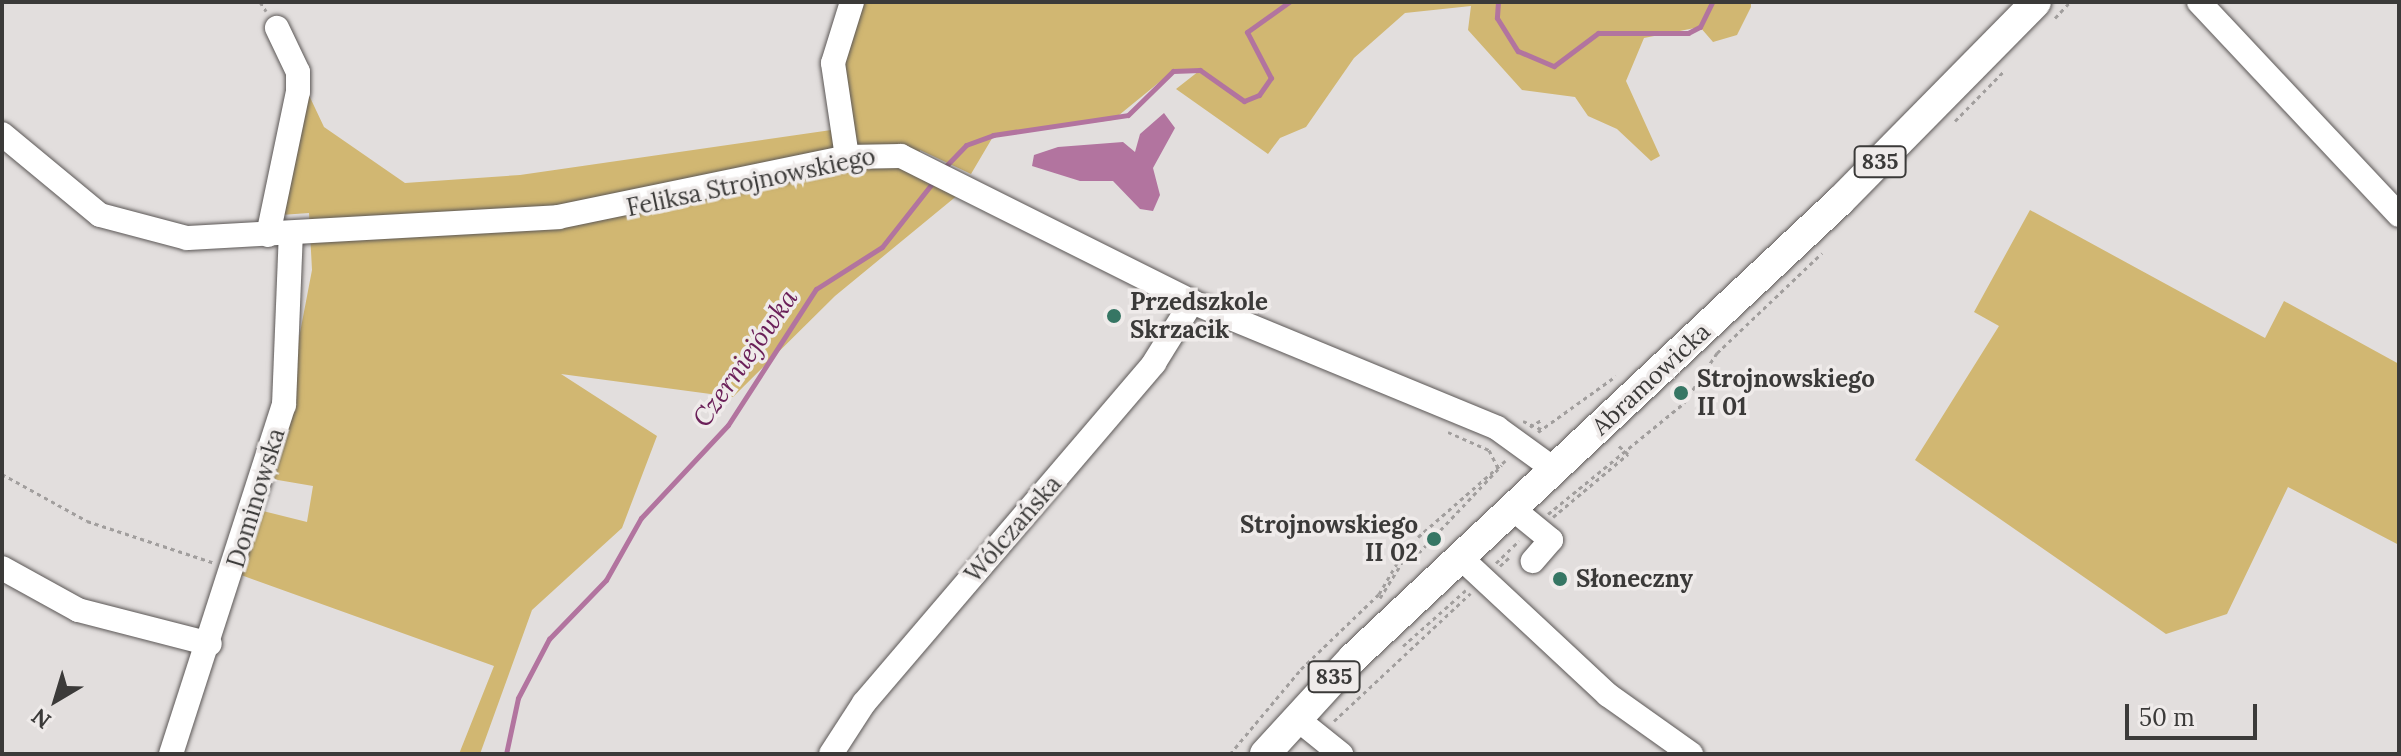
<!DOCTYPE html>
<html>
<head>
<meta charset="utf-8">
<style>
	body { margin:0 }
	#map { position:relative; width:2401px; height:756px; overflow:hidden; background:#e2dedd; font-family:Lora,serif }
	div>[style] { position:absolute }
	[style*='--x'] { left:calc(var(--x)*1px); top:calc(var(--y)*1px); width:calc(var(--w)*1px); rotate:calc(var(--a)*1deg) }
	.green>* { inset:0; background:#d1b772 }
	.water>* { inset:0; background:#b2749f }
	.stream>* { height:5px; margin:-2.5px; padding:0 2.5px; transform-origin:2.5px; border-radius:2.5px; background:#b2749f }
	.path>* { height:3px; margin-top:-1.5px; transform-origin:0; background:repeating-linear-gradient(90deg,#a19e9d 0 4px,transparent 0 8px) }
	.roads { filter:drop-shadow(0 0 2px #5b5756) drop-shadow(0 0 2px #5b5756) }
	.minor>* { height:24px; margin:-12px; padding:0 12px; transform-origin:12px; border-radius:12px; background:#fff }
	.major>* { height:30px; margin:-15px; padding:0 15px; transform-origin:15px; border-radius:15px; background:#fff }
	.dots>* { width:22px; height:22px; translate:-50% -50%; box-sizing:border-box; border:4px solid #efebea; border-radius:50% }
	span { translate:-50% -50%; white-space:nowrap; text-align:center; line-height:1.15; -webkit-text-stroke:7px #efebea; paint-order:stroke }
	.shield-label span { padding:2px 6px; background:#efebea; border:2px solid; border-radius:6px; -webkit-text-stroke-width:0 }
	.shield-label { font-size:22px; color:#3b3a39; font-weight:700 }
	.street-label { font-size:24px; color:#3b3a39 }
	.poi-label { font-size:24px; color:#3b3a39; font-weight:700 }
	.left { translate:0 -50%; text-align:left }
	.right { translate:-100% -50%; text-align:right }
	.water-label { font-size:26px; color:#6b2059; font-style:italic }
	.frame { position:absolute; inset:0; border:4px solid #3b3a39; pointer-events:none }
	.north { position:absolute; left:16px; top:660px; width:80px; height:80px; -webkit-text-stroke:6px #efebea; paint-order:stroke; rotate:218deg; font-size:22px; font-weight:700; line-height:32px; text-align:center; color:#3b3a39 }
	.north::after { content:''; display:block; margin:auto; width:28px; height:36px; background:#3b3a39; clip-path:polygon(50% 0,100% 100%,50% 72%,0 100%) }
	.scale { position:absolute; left:2125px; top:704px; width:132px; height:36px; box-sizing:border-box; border:4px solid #3b3a39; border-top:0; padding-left:10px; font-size:24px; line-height:28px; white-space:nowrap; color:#3b3a39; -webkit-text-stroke:6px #efebea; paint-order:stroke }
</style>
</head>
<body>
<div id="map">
	<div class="green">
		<i style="clip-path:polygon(865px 2px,1751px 2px,1751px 7px,1737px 35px,1713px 42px,1700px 27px,1644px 38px,1626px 81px,1660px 156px,1651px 161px,1617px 129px,1588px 116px,1575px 97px,1522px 90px,1468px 30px,1471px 6px,1405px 13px,1354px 58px,1306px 127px,1280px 138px,1268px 154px,1176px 89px,1199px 71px,1186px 69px,1173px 71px,1113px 120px,994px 135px,971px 174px,920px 150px,918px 174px,959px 194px,835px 296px,733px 397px,561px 374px,657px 436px,622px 528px,532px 610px,480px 754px,459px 754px,494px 666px,241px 575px,263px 511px,307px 522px,313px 486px,272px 479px,312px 270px,309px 213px,267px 216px,298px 72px,324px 127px,405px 183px,520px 175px,852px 127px,844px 53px)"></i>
		<i style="clip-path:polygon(2030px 210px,2265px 338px,2284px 301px,2399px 364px,2399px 545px,2288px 487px,2227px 614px,2166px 634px,1915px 460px,1999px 326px,1974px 312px)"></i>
	</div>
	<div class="water">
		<i style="clip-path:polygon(1164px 113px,1175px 128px,1153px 168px,1160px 195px,1153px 211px,1140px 209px,1113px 181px,1080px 181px,1032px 166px,1034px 155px,1058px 147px,1123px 142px,1135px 152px,1140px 134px)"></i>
	</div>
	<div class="stream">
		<i style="--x:1498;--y:2;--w:16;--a:94"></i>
		<i style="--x:1497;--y:18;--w:39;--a:58"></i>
		<i style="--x:1518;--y:51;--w:39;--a:23"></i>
		<i style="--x:1554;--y:66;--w:55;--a:-36.9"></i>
		<i style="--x:1598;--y:33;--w:90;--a:0"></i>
		<i style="--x:1688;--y:33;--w:13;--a:-27"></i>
		<i style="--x:1700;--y:27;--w:28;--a:-64"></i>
		<i style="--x:943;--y:169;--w:33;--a:-46"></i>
		<i style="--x:966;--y:145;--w:29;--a:-20"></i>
		<i style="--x:993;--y:135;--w:136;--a:-8.4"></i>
		<i style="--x:1128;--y:115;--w:63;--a:-44.4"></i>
		<i style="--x:1173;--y:71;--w:27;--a:-2"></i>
		<i style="--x:1200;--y:70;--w:54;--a:35.2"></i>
		<i style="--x:1244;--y:101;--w:16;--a:-22"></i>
		<i style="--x:1259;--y:95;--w:21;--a:-55"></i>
		<i style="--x:1271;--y:78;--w:52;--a:-117.6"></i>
		<i style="--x:1247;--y:32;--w:52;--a:-35.5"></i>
		<i style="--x:506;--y:754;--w:57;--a:-77.9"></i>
		<i style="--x:518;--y:698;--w:67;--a:-62.3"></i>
		<i style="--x:549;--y:639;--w:82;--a:-46"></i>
		<i style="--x:606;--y:580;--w:71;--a:-60.6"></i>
		<i style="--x:641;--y:518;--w:127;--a:-46.9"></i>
		<i style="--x:728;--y:425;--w:162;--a:-57.1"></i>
		<i style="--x:816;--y:289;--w:78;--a:-32.5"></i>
		<i style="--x:882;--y:247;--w:84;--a:-51.8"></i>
	</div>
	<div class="path">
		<i style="--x:260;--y:2;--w:11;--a:56"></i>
		<i style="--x:2055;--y:18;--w:22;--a:-47"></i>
		<i style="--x:1955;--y:121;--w:69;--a:-45.6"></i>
		<i style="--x:1523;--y:421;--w:20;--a:24"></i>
		<i style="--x:1530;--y:427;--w:13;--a:-32"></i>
		<i style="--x:1448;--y:432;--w:45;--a:23.7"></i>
		<i style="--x:1489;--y:450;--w:20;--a:63"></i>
		<i style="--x:1538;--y:432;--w:96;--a:-35.7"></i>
		<i style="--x:2;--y:474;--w:97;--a:28.9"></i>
		<i style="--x:87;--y:521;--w:132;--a:18.2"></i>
		<i style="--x:1548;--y:514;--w:176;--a:-39.2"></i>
		<i style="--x:1684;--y:403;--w:60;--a:-56.6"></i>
		<i style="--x:1717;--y:353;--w:145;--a:-43.6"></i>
		<i style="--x:1553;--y:517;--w:98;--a:-40"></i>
		<i style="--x:1628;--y:454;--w:13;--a:-138"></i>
		<i style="--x:1496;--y:563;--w:32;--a:-44"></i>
		<i style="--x:1500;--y:566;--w:16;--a:-43"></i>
		<i style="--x:1380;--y:598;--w:72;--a:-58.1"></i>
		<i style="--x:1418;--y:537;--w:116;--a:-41.1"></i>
		<i style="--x:1403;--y:646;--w:84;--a:-41.6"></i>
		<i style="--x:1334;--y:721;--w:187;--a:-43.1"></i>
		<i style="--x:1230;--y:754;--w:111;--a:-50.1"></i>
		<i style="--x:1301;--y:669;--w:108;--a:-43.9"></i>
		<i style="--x:1379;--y:594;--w:48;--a:-59.7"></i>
		<i style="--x:1403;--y:553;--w:12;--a:31"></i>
		<i style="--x:1413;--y:559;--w:129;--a:-46.6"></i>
	</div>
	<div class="roads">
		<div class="minor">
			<i style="--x:2199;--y:2;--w:292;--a:46.8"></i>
			<i style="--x:2;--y:134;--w:127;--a:39.6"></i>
			<i style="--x:100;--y:215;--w:90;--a:14.8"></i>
			<i style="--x:187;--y:238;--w:372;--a:-3.2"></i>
			<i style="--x:558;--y:217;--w:295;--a:-11.7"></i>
			<i style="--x:847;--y:157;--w:54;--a:-1.1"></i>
			<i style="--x:901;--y:156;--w:326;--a:26.6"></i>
			<i style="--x:1192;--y:302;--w:330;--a:22.4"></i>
			<i style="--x:1497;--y:428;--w:72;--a:35.9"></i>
			<i style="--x:847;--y:157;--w:95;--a:-98.5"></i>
			<i style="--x:833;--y:63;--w:64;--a:-72.7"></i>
			<i style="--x:268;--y:235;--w:146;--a:-78.2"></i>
			<i style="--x:298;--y:92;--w:20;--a:-90"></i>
			<i style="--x:298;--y:72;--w:49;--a:-115.5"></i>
			<i style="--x:1513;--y:509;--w:49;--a:39.2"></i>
			<i style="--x:1551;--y:540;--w:28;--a:131"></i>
			<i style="--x:1461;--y:558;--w:201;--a:43"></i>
			<i style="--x:1608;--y:695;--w:102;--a:35.4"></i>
			<i style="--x:2;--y:568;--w:87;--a:28.9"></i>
			<i style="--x:78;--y:610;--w:136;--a:14.4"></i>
			<i style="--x:1296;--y:718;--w:58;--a:38.7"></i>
			<i style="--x:171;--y:754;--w:367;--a:-72.1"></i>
			<i style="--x:284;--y:405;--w:171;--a:-87.7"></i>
			<i style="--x:831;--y:754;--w:61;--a:-57.1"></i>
			<i style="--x:864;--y:703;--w:447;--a:-49.5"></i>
			<i style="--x:1154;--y:363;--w:72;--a:-58.1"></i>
		</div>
		<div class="major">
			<i style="--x:1265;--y:754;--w:130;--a:-47.5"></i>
			<i style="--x:1353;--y:658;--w:668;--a:-43.18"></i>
			<i style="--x:1840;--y:201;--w:279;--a:-45.4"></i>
		</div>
	</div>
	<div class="dots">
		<i style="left:1114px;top:316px;background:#367664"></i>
		<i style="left:1681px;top:393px;background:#367664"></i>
		<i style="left:1434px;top:539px;background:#367664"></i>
		<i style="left:1560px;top:579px;background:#367664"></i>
	</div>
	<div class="shield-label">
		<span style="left:1880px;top:162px">835</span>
		<span style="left:1334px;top:677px">835</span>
	</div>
	<div class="street-label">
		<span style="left:751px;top:182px;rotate:-12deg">Feliksa Strojnowskiego</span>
		<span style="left:1651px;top:379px;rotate:-43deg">Abramowicka</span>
		<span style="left:256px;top:498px;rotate:-73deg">Dominowska</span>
		<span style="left:1013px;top:529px;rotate:-49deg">Wólczańska</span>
	</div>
	<div class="poi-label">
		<span class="left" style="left:1130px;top:316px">Przedszkole<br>Skrzacik</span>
		<span class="left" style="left:1697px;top:393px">Strojnowskiego<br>II 01</span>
		<span class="right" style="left:1418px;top:539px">Strojnowskiego<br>II 02</span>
		<span class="left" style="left:1576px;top:579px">Słoneczny</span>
	</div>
	<div class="water-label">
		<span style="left:745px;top:358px;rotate:-55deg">Czerniejówka</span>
	</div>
	<div class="frame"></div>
	<div class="north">N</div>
	<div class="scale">50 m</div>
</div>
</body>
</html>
